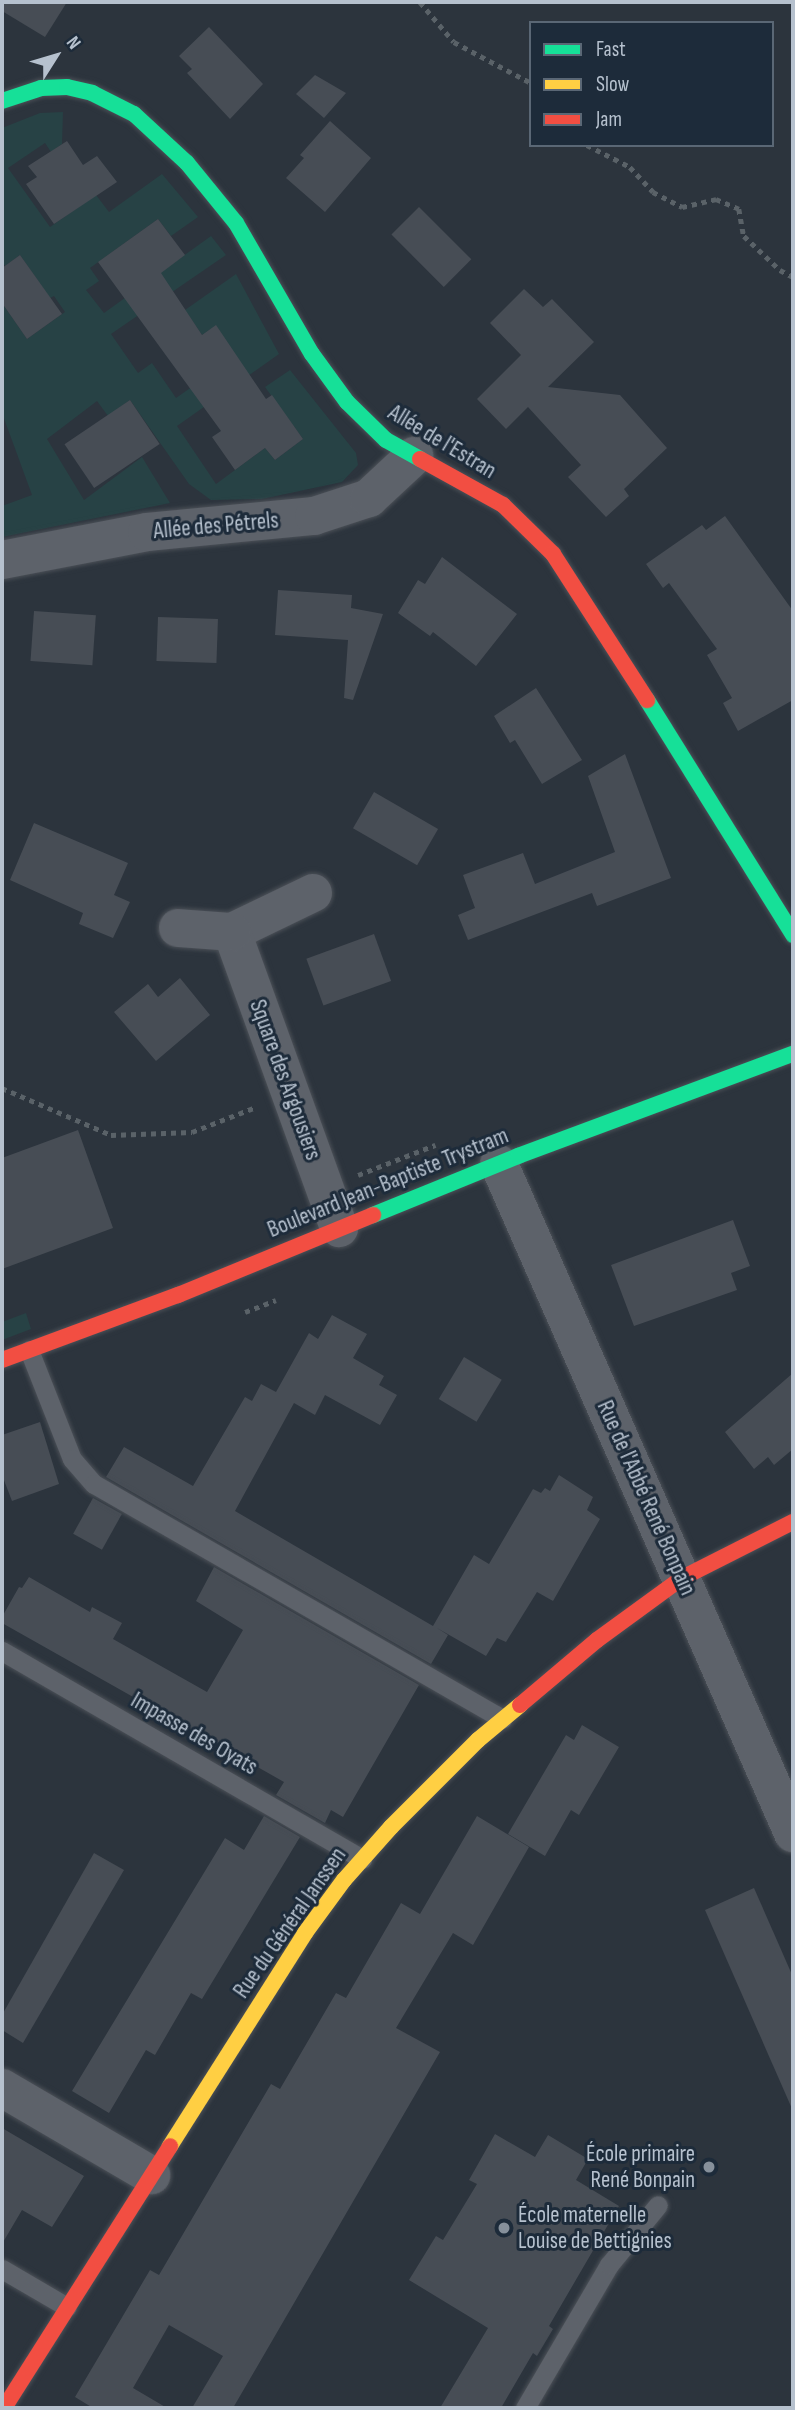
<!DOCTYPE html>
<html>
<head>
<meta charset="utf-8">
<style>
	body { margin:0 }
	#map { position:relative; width:795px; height:2410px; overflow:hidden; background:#2c343d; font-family:"Sofia Sans Condensed",sans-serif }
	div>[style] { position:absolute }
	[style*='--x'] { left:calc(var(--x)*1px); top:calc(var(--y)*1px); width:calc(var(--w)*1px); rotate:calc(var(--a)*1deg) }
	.green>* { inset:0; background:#274245 }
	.building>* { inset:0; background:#474d55; transform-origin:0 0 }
	.path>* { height:4.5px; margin-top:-2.25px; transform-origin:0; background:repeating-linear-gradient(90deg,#5a6268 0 5px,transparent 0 10px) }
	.roads { filter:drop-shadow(0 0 2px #4b5057) drop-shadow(0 0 2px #4b5057) }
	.lane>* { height:19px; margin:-9.5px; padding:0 9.5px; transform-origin:9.5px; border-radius:9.5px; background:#5d626a }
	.street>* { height:38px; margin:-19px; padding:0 19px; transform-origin:19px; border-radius:19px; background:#5d626a }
	.fast>* { height:16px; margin:-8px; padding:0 8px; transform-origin:8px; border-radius:8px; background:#16e098 }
	.slow>* { height:16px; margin:-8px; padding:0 8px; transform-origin:8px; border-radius:8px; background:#ffcf43 }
	.jam>* { height:16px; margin:-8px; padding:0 8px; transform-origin:8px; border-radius:8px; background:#f24e42 }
	.dots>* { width:19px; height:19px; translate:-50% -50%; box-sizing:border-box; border:4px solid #1d2b3a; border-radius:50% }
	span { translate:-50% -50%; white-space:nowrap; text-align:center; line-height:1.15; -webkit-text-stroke:6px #1d2b3a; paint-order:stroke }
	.street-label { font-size:23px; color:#b6c1ce }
	.poi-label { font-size:23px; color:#b6c1ce }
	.right { translate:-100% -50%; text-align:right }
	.left { translate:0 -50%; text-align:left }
	.frame { position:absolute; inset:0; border:4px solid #b6c1ce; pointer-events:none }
	.legend { position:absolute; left:529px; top:21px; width:245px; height:126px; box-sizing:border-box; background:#1d2b3a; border:2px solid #5a6775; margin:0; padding:9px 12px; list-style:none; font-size:21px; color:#b6c1ce }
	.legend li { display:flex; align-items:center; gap:14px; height:35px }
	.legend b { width:35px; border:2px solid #5a6775 }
	.north { position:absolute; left:21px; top:21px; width:70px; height:70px; -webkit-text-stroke:5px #1d2b3a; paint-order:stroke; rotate:53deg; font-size:19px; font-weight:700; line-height:28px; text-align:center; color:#b6c1ce }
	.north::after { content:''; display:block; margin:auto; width:24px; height:32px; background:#b6c1ce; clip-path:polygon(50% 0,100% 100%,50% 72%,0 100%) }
</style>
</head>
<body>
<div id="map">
	<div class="green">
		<i style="clip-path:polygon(63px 112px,62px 144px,51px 152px,45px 143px,8px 168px,50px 227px,96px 195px,109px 212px,162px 174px,198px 217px,171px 236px,158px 219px,90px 268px,99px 281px,86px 290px,104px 313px,211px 236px,226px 255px,111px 334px,138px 373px,152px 363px,176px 398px,236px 356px,216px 326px,202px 335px,185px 310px,236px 274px,279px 354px,177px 426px,216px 484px,265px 448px,275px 460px,303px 439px,265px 387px,290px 370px,356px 453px,358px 465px,342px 482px,262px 499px,211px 500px,189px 484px,130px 400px,108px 416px,97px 401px,47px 439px,84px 500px,142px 457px,170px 503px,2px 537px,2px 506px,32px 495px,2px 413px,2px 303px,27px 339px,65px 312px,54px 296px,50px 298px,20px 255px,5px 266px,2px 262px,2px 128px,40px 113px)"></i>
		<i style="clip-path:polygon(26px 1313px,31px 1329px,2px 1340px,2px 1322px)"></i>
	</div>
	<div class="building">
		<i style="clip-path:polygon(2px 2px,67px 2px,45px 37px,2px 11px)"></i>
		<i style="clip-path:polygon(209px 27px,263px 84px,230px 119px,187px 73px,192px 69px,179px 56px)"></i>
		<i style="clip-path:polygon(315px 75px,346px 93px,324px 118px,296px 94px)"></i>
		<i style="clip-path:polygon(330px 121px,371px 158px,325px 212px,286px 178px,304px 158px,300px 155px)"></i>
		<i style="clip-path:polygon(67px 141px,83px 165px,97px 156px,117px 182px,54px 224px,26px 184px,37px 177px,28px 166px)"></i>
		<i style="left:419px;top:207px;width:74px;height:39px;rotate:45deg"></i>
		<i style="clip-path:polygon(158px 219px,185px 255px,161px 273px,202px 335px,216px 325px,266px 399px,272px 395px,303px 439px,275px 460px,265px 448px,235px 470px,212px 437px,221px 431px,98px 262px)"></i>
		<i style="clip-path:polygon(20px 255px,62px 314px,27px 339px,2px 303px,2px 268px)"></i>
		<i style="clip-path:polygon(524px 289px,543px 307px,552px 299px,594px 342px,548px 387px,620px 395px,667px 448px,624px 489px,629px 496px,606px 517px,568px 477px,581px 465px,528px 407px,506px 429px,477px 399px,521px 355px,490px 323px)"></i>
		<i style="left:130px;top:400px;width:53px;height:79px;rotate:56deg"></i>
		<i style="clip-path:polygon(725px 516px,793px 611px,793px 700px,738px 731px,723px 703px,732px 698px,707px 655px,717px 649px,669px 583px,663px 588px,646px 564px,702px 525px,706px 530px)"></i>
		<i style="clip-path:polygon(442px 557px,517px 614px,476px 666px,433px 632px,430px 636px,398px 613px,418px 580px,425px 584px)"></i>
		<i style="clip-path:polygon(278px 590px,352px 595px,351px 608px,383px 614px,353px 700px,344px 698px,348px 640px,275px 635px)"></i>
		<i style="left:34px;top:611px;width:62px;height:50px;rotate:4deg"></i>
		<i style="left:158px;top:617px;width:60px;height:44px;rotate:2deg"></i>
		<i style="clip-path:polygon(536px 688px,582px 760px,542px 784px,515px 740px,510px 743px,494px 716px)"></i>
		<i style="clip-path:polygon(625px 754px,671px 878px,597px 906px,592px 893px,468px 940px,458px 915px,475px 908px,463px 875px,523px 853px,535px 884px,615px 852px,588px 776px)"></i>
		<i style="left:374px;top:792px;width:74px;height:42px;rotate:30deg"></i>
		<i style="clip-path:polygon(34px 823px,128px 863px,114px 895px,130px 902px,113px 938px,79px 924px,83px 913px,10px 880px)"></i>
		<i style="left:374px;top:934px;width:50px;height:72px;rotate:70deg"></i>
		<i style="clip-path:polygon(180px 978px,210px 1015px,156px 1061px,114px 1012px,148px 984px,158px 997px)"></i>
		<i style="clip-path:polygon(78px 1130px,113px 1228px,2px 1269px,2px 1158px)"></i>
		<i style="clip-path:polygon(733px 1220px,750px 1266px,731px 1273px,737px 1290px,634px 1326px,611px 1265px)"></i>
		<i style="clip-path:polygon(332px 1315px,367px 1334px,353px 1358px,384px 1376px,379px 1385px,397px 1395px,380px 1425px,325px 1395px,315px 1415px,294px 1403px,235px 1511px,433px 1626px,474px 1555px,489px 1564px,533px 1489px,541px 1493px,545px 1488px,550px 1491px,559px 1475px,593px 1497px,587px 1510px,600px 1519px,553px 1601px,537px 1592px,506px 1642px,497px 1638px,486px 1656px,437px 1628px,448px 1635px,431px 1664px,106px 1477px,124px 1447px,193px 1486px,245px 1397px,252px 1401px,261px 1384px,276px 1392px,309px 1333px,318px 1339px)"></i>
		<i style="left:464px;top:1357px;width:44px;height:49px;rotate:31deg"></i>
		<i style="clip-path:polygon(793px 1373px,793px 1449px,774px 1465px,768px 1457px,754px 1469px,725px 1432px)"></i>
		<i style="clip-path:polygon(40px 1422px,59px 1484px,12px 1501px,2px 1475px,2px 1435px)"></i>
		<i style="left:93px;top:1498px;width:33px;height:41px;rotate:29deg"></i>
		<i style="clip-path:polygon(214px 1567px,419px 1685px,343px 1817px,331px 1810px,325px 1823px,276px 1795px,284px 1782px,2px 1623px,2px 1617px,19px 1587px,22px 1588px,29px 1577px,90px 1612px,92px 1607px,122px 1623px,113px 1639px,207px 1692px,243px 1630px,196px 1601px)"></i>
		<i style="clip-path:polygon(582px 1725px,619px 1747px,579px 1815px,571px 1810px,545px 1856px,508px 1834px,566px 1735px,574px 1740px)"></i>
		<i style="clip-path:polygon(264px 1816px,300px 1837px,202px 1999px,191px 1993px,155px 2055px,146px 2050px,109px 2113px,72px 2091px,225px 1838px,244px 1850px)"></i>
		<i style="clip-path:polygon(477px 1816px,529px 1847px,473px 1945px,453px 1933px,396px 2028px,440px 2052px,233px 2408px,192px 2408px,223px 2356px,169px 2325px,133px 2388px,167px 2408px,93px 2408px,75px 2397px,150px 2270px,159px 2275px,271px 2084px,280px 2089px,336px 1993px,346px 1998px,401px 1903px,420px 1914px)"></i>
		<i style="clip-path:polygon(94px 1853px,124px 1870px,23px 2043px,2px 2030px,2px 2015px)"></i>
		<i style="clip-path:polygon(754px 1888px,793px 1977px,793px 2111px,705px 1910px)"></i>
		<i style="clip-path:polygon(2px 2128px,84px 2176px,52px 2227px,22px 2210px,2px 2244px)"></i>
		<i style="clip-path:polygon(495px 2134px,535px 2157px,548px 2135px,588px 2159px,576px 2180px,619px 2206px,549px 2326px,553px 2329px,537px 2356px,533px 2353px,501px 2408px,440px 2408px,488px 2328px,409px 2280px,436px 2236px,443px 2240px,477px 2184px,469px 2180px)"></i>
	</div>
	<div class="path">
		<i style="--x:420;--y:2;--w:52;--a:49.6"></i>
		<i style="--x:454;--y:42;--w:87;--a:28"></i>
		<i style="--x:587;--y:145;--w:48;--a:27.1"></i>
		<i style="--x:630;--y:167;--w:34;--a:47"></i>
		<i style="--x:653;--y:192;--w:33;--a:27"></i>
		<i style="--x:682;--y:207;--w:35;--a:-13"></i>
		<i style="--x:716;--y:199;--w:25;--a:23"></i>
		<i style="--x:739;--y:209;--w:27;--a:80"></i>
		<i style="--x:744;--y:236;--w:50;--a:43.4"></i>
		<i style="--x:780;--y:270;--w:15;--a:28"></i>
		<i style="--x:2;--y:1088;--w:119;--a:23.3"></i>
		<i style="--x:111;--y:1135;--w:81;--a:-2.1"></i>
		<i style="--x:192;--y:1132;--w:69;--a:-21.3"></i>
		<i style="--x:358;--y:1175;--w:83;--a:-21.3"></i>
		<i style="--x:245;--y:1312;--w:33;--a:-21"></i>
	</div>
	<div class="roads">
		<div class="lane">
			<i style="--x:29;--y:1350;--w:117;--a:68.5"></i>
			<i style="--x:72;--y:1459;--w:33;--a:49"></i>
			<i style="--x:94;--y:1484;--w:471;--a:29.9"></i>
			<i style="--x:2;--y:1651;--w:416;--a:30"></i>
			<i style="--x:2;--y:2269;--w:75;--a:30.3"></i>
			<i style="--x:525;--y:2408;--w:166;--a:-59.6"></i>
			<i style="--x:609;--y:2265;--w:77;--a:-50.8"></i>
		</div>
		<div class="street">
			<i style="--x:2;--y:560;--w:148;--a:-10.9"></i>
			<i style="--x:147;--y:532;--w:168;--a:-5.5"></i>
			<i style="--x:314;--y:516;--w:58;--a:-18.1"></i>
			<i style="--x:369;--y:498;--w:62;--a:-43"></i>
			<i style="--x:313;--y:893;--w:90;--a:154.3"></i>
			<i style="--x:232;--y:932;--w:315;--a:70.1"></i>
			<i style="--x:178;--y:928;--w:54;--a:4.2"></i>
			<i style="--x:499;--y:1164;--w:731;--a:66.28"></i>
			<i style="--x:2;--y:2088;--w:173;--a:30.3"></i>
		</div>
		<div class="fast">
			<i style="--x:2;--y:101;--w:41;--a:-18.4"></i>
			<i style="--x:41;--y:88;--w:26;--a:-2"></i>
			<i style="--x:67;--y:87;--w:26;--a:13"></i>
			<i style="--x:92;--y:93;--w:47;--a:26.6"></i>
			<i style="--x:134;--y:114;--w:72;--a:42.8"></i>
			<i style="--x:187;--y:163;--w:77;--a:50.8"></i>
			<i style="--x:236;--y:223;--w:151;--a:59.9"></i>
			<i style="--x:312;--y:354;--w:59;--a:53.9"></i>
			<i style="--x:347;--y:402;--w:54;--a:44.3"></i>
			<i style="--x:386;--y:440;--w:39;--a:29"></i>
			<i style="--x:647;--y:700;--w:277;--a:58.1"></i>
			<i style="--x:373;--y:1215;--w:157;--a:-22.1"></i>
			<i style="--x:518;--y:1156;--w:293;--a:-20.4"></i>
		</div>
		<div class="slow">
			<i style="--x:170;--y:2146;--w:252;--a:-57.6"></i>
			<i style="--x:305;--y:1933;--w:66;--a:-53.7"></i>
			<i style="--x:344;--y:1880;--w:71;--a:-48.4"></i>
			<i style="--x:391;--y:1827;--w:123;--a:-45"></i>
			<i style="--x:478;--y:1740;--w:55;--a:-39.8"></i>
		</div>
		<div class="jam">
			<i style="--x:420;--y:459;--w:95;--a:29"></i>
			<i style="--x:503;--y:505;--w:70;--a:44.4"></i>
			<i style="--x:553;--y:554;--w:174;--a:57.2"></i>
			<i style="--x:2;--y:1360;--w:188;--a:-20.3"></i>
			<i style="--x:178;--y:1295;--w:211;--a:-22.3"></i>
			<i style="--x:520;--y:1705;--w:101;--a:-40.2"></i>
			<i style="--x:597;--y:1640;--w:105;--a:-36.1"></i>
			<i style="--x:682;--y:1578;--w:124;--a:-26.8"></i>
			<i style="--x:4;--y:2408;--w:310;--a:-57.6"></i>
		</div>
	</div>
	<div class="dots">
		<i style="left:709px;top:2167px;background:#86909b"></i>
		<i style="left:504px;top:2228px;background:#86909b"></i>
	</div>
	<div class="street-label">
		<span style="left:442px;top:442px;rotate:31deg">Allée de l'Estran</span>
		<span style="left:216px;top:526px;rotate:-5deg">Allée des Pétrels</span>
		<span style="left:285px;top:1080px;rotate:70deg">Square des Argousiers</span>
		<span style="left:388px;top:1183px;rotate:-22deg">Boulevard Jean-Baptiste Trystram</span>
		<span style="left:646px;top:1498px;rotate:66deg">Rue de l'Abbé René Bonpain</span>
		<span style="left:194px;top:1734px;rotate:30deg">Impasse des Oyats</span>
		<span style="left:290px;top:1923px;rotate:-55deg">Rue du Général Janssen</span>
	</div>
	<div class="poi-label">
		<span class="right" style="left:695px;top:2167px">École primaire<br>René Bonpain</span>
		<span class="left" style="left:518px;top:2228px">École maternelle<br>Louise de Bettignies</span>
	</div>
	<div class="frame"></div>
	<ul class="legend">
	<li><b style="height:9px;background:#16e098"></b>Fast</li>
	<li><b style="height:9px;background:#ffcf43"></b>Slow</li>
	<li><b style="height:9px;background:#f24e42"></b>Jam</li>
	</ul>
	<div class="north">N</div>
</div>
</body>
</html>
